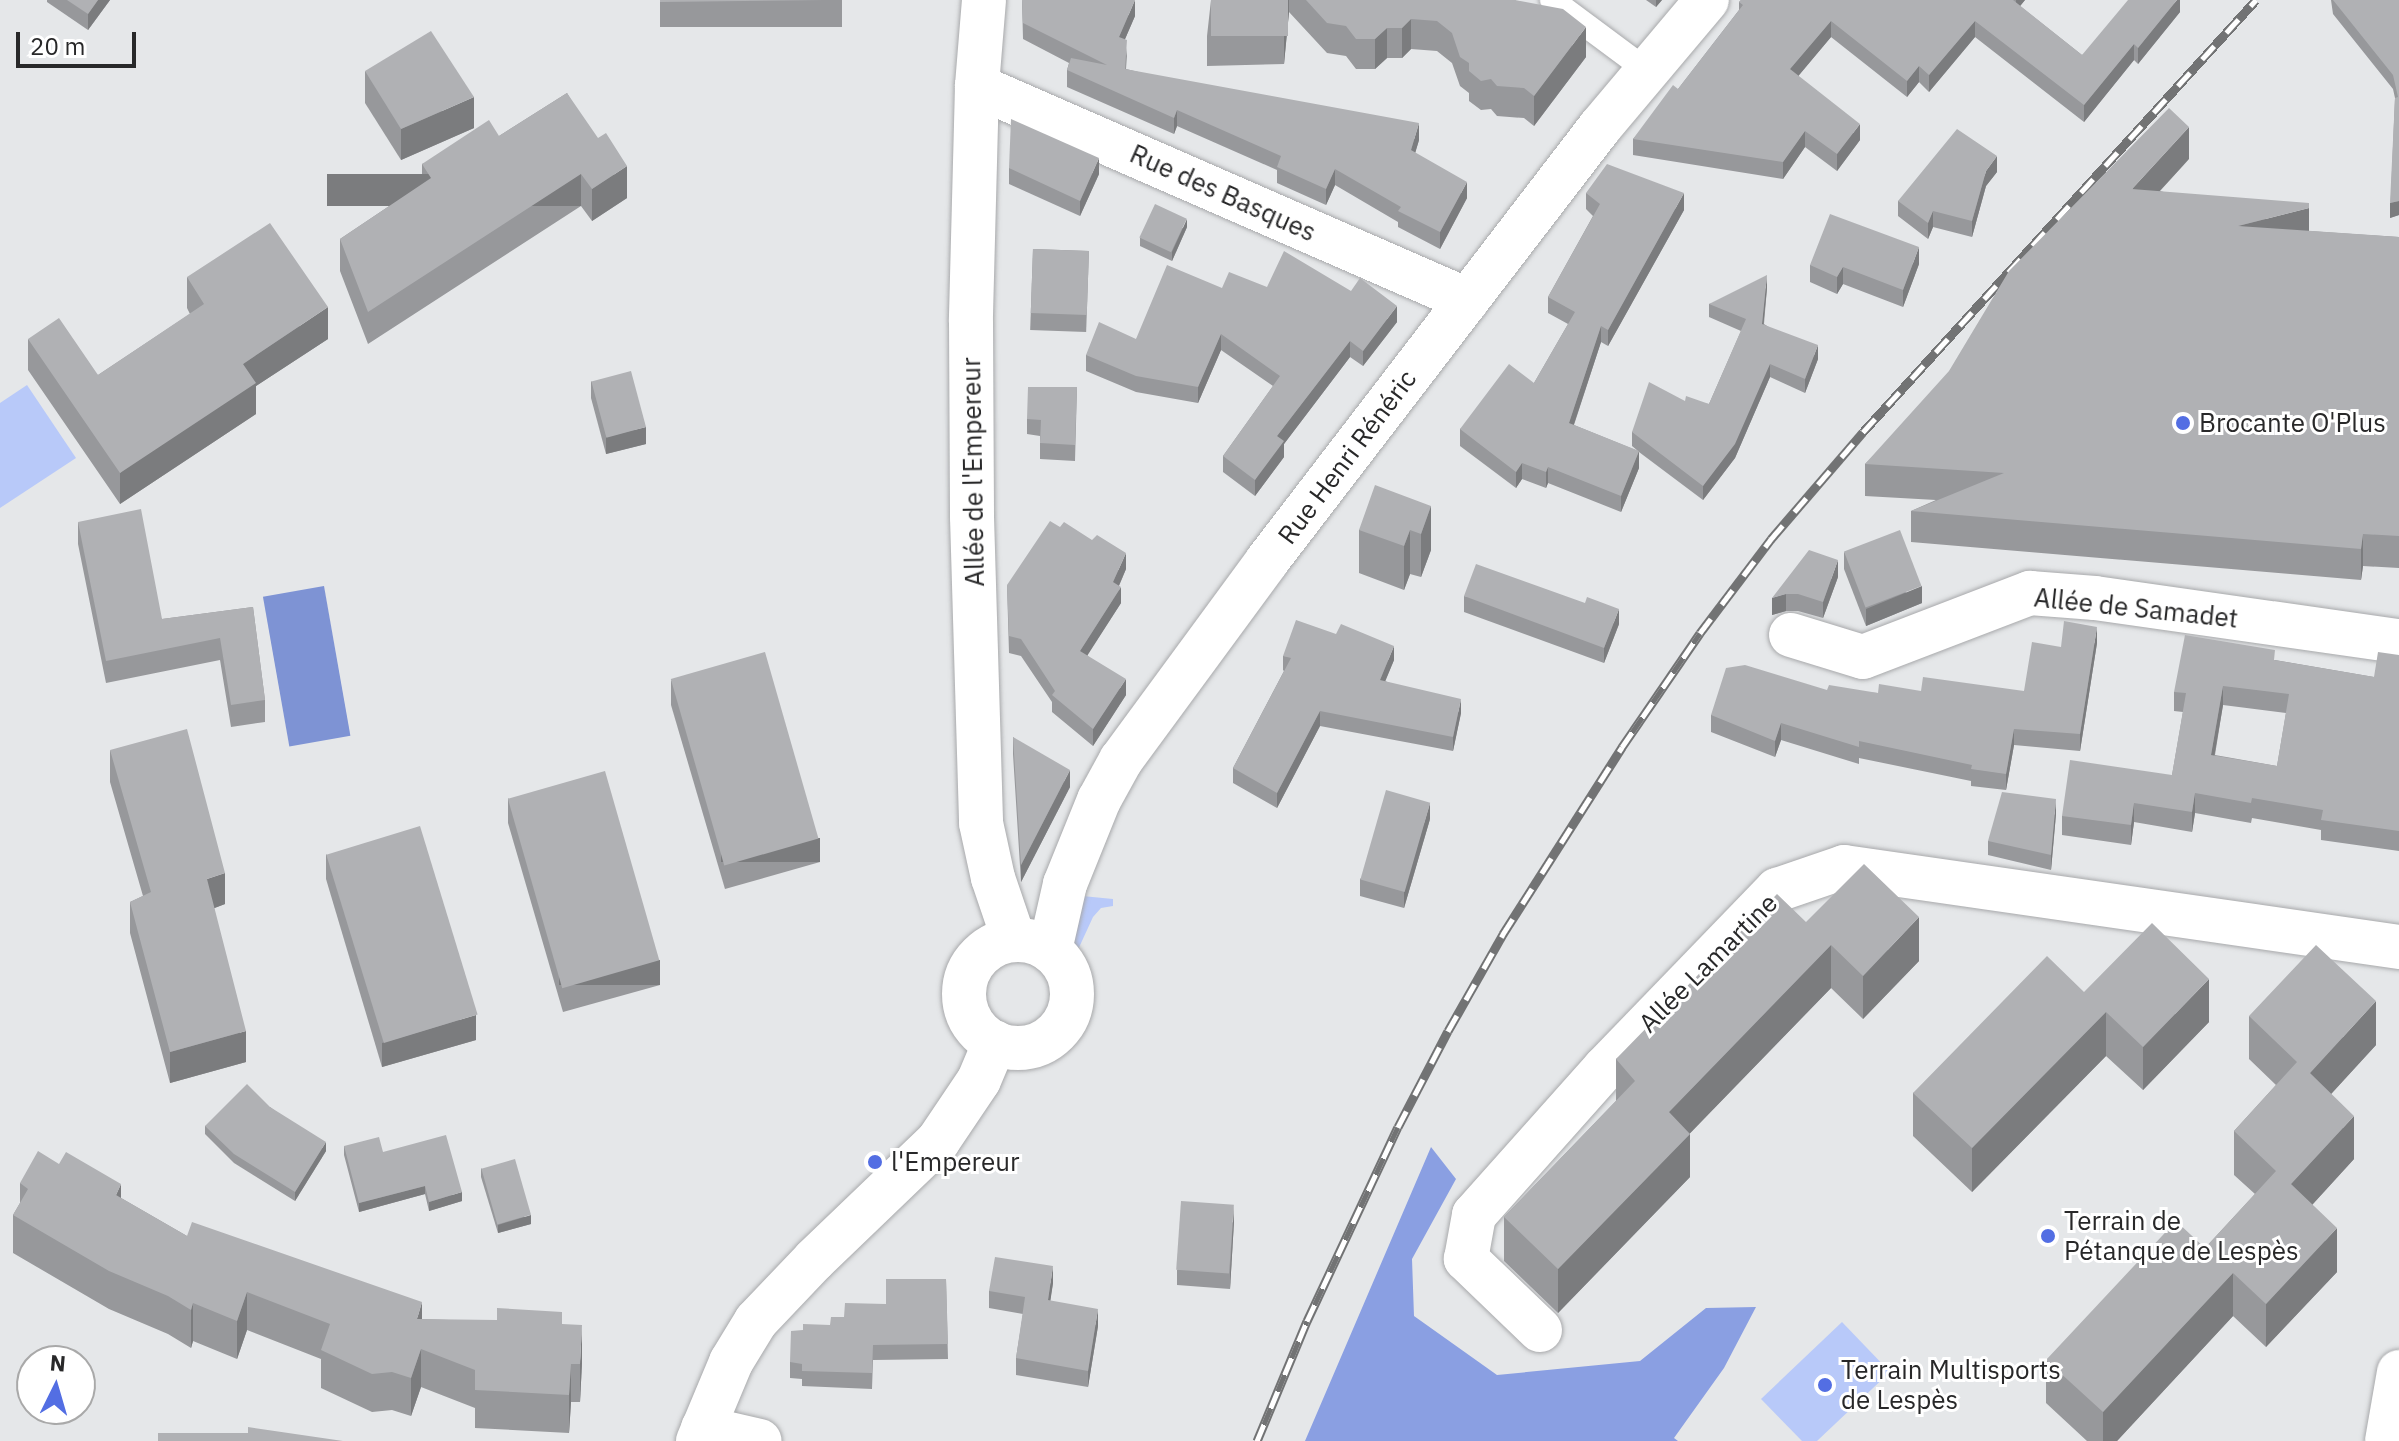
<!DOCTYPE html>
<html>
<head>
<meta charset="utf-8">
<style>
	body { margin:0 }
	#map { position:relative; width:2399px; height:1441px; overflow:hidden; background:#e5e7e9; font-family:"IBM Plex Sans",sans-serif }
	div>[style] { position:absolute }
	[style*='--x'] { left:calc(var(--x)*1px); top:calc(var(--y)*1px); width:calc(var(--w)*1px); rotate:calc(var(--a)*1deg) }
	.green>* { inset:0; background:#b8c9f9 }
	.forest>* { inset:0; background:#8a9fe2 }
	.water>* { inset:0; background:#7e93d4; transform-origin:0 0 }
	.roads { filter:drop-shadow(0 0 2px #a8a9ab) drop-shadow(0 0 2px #a8a9ab) }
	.lane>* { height:24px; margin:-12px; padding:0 12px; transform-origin:12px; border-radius:12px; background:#fff }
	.street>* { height:44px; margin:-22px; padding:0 22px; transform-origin:22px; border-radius:22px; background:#fff }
	.secondary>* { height:44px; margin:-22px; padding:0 22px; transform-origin:22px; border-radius:22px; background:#fff }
	.secondary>.ring { margin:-22px; padding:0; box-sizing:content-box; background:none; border:44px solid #fff; border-radius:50% }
	.rail>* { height:9px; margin-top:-4.5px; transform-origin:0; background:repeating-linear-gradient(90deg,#fff 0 18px,#727374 0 36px); box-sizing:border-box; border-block:2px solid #727374 }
	.wall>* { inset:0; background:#97989b; transform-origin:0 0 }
	.shaded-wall>* { inset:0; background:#7b7c7e; transform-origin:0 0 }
	.building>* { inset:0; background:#b0b1b4; transform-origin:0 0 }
	.dots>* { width:22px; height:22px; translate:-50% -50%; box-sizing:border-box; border:4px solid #fff; border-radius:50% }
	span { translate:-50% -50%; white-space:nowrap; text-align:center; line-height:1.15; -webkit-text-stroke:6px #fff; paint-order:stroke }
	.street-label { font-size:26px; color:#282829 }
	.poi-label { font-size:26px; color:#282829 }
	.left { translate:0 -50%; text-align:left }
	.north { position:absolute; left:16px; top:1345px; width:80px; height:80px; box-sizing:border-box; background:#fff; border:2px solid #a9a9a9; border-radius:50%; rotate:5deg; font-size:22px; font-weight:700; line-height:32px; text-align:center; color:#282829 }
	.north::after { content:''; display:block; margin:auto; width:28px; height:36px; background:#536ee3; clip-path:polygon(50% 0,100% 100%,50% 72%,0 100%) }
	.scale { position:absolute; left:16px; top:32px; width:120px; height:36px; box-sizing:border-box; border:4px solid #282829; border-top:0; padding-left:10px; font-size:24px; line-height:28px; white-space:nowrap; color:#282829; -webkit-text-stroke:6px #fff; paint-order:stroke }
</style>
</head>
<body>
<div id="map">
	<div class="green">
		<i style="clip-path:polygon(27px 385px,76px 458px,0 508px,0 403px)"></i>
		<i style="clip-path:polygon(1072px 895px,1113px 899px,1113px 906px,1101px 908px,1093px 917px,1076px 954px,1070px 944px)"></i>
		<i style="clip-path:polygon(1842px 1322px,1890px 1372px,1817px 1441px,1802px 1441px,1761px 1399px)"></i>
	</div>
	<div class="forest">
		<i style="clip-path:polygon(1431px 1147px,1456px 1179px,1412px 1259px,1414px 1316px,1497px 1375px,1640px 1361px,1706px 1308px,1756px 1307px,1724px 1368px,1674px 1438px,1678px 1441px,1305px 1441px)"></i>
	</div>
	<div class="water">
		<i style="left:324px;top:586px;width:152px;height:62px;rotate:80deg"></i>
	</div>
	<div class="roads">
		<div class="lane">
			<i style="--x:1552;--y:0;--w:121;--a:36.6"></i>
		</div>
		<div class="street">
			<i style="--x:977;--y:86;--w:535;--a:23.59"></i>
			<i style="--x:1791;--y:635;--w:75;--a:17"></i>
			<i style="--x:1863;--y:657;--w:179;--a:-21"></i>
			<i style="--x:2030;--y:593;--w:65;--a:4.4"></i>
			<i style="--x:2095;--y:598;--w:307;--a:8.1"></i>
			<i style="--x:1050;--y:950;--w:68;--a:-77.2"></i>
			<i style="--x:1065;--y:884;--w:91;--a:-68"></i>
			<i style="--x:1099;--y:800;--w:46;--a:-61.2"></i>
			<i style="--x:1121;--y:760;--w:247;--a:-53.7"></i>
			<i style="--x:1267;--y:561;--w:547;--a:-52.5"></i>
			<i style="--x:1600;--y:127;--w:166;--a:-49.9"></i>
			<i style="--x:1540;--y:1330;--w:103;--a:-136.2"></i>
			<i style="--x:1466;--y:1259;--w:45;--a:-79.7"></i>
			<i style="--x:1474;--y:1215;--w:197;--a:-48.3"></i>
			<i style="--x:1605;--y:1068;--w:248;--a:-46"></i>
			<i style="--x:1777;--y:890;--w:71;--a:-18.9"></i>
			<i style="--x:1844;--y:867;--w:561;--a:8.2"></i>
			<i style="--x:703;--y:1428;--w:58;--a:12.8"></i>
			<i style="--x:2387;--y:1441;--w:70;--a:-80.1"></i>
		</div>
		<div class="secondary">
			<i style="--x:984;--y:0;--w:86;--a:94.7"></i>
			<i style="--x:977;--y:86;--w:236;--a:91.5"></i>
			<i style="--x:971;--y:322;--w:195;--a:89.7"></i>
			<i style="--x:972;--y:517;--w:306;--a:88.3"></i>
			<i style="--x:981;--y:823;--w:56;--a:77.7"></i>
			<i style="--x:993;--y:878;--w:65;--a:71.3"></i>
			<i class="ring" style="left:964px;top:940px;width:64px;height:64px"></i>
			<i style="--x:698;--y:1441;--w:86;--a:-67.3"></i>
			<i style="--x:731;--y:1362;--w:48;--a:-58.6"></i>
			<i style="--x:756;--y:1321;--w:84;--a:-46.4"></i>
			<i style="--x:814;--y:1260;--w:172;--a:-43.8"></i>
			<i style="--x:938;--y:1141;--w:73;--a:-56.1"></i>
			<i style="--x:979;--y:1080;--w:41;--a:-67.2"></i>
		</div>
	</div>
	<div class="rail">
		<i style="--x:1257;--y:1441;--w:130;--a:-67.4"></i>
		<i style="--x:1307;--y:1321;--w:214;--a:-64.9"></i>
		<i style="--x:1398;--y:1127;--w:108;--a:-62.5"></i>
		<i style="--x:1448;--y:1031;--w:112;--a:-60.4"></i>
		<i style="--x:1503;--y:934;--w:222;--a:-57.5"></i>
		<i style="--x:1622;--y:747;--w:138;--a:-55.6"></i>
		<i style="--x:1700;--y:633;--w:118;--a:-52.9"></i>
		<i style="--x:1771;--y:539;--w:141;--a:-49.3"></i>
		<i style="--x:1863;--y:432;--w:584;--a:-47.71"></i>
	</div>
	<div class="wall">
		<i style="clip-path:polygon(47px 0,110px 0,88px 30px,47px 2px)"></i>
		<i style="left:660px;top:0;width:182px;height:27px"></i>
		<i style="clip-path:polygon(1022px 0,1135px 16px,1125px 39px,1127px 56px,1126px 69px,1419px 140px,1415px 153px,1467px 198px,1440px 249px,1398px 227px,1398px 222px,1335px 185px,1326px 205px,1277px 183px,1277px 170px,1177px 126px,1174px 134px,1067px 87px,1067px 70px,1069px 63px,1023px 39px)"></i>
		<i style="clip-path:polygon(1211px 0,1515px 0,1586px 57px,1534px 126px,1524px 118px,1497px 116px,1491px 109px,1481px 110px,1469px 101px,1469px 93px,1460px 86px,1452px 63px,1437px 51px,1411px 49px,1402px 58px,1387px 58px,1375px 69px,1356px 69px,1346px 56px,1327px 53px,1289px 12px,1284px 64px,1207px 66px,1207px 36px)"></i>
		<i style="clip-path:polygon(1646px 0,1662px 0,1656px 7px)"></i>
		<i style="clip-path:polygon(1741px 0,2025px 0,2020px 6px,2082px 55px,2180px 0,2180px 12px,2138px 64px,2134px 60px,2084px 122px,1975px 37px,1929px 92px,1919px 82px,1907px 97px,1831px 37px,1798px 76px,1860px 140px,1837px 171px,1805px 147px,1783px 179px,1633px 155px,1633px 139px,1678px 89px,1739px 10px,1739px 2px)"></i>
		<i style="clip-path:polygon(2331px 0,2399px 0,2399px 215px,2390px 218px,2395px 98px,2393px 89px,2333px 14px)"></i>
		<i style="clip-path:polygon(365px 71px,474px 128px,401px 160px,365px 103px)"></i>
		<i style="clip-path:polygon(567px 93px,627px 198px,592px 221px,581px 206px,368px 344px,340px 271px,340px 239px,422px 184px,422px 164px,499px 136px)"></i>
		<i style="clip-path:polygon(2189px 159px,2160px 191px,2309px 231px,2399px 237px,2399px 568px,2363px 566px,2361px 580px,1911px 542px,1911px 511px,1936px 500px,1865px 496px,1865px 464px)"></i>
		<i style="clip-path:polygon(1009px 168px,1099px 174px,1080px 216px,1009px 184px)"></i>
		<i style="clip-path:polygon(1997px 172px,1986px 186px,1972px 237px,1933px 227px,1928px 239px,1898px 216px,1898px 201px)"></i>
		<i style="clip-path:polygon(1586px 193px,1684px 210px,1608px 346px,1601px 342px,1574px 425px,1638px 451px,1632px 446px,1632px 432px,1685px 401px,1709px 404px,1741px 331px,1709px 317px,1709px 304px,1767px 288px,1764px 324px,1818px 359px,1805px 393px,1770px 377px,1735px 458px,1703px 500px,1639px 452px,1639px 468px,1621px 512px,1548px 483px,1546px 488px,1522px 479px,1516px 488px,1460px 446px,1460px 429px,1534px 383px,1568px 324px,1548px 313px,1548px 297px,1593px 216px,1586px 209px)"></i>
		<i style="clip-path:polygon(1187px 227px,1172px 261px,1140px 246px,1140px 238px)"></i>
		<i style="left:1033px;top:249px;width:56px;height:81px;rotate:2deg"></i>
		<i style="clip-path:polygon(1919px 264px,1903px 307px,1843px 284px,1837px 294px,1810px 282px,1810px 265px)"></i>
		<i style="clip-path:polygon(187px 277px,328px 339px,256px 386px,256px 414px,120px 504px,28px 370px,28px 339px,98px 375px,190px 314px,187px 308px)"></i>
		<i style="clip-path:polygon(1267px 287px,1397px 322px,1363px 366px,1350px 357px,1284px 444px,1284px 457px,1255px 496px,1223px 472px,1223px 456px,1273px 386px,1221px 350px,1198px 403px,1136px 392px,1086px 371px,1086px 355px,1136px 339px,1222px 288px)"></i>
		<i style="clip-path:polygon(591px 381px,646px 444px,606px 454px,591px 398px)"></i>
		<i style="clip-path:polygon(1077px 387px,1075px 461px,1040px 459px,1040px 436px,1027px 434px,1027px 419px)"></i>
		<i style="clip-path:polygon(1431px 506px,1431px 550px,1421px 577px,1410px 574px,1404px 590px,1359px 573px,1359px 530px)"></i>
		<i style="clip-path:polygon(78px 522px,162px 619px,253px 607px,265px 700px,265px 722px,231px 727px,220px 660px,106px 683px,78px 544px)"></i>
		<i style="clip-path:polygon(1844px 552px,1922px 603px,1866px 626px,1844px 569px)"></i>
		<i style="clip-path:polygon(1126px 569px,1119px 586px,1121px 603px,1087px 655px,1126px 695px,1093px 746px,1052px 712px,1052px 702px,1021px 656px,1009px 653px,1007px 585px)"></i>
		<i style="clip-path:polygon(1838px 577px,1823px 618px,1798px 611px,1786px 611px,1772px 615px,1772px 598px)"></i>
		<i style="clip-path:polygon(1464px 596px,1619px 624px,1604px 663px,1464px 612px)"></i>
		<i style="clip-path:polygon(2097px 643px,2080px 751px,2014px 745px,2006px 790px,1971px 786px,1971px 781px,1859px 758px,1859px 764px,1781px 740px,1775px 757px,1711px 732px,1711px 715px,1827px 690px,1878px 693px,1921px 691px,2024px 691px,2061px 647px)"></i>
		<i style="clip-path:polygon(evenodd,2399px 655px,2399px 851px,2321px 840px,2321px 830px,2252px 818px,2251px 823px,2195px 813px,2192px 832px,2134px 822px,2131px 845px,2062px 835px,2062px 816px,2172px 775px,2183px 712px,2174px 711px,2174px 692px,2275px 660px,2374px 677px,2399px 655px,2223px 705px,2286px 713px,2277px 766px,2215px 755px,2223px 705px)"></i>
		<i style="clip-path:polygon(1283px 656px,1394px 660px,1385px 681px,1461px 713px,1453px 751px,1320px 726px,1277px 808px,1233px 783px,1233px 768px,1284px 671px,1283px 670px)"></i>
		<i style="clip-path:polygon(671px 680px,820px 862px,725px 889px,671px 705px)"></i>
		<i style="clip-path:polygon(1013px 737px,1070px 787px,1021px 882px,1013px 754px)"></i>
		<i style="clip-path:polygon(110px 750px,225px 904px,214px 908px,246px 1062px,170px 1083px,130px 933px,130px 902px,143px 896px,110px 782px)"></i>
		<i style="clip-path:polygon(508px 798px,660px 985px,563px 1012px,508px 823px)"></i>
		<i style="clip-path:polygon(2056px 814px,2051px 870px,1988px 855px,1988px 841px)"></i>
		<i style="clip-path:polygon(1430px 819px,1404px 908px,1360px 896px,1360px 879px)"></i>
		<i style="clip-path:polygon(326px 854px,476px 1040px,382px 1067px,326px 879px)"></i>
		<i style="clip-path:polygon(1806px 922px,1919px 961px,1863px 1019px,1831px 988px,1690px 1133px,1690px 1177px,1558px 1313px,1504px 1261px,1504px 1217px,1616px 1101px,1616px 1059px)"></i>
		<i style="clip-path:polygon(2084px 992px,2209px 1022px,2143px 1090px,2106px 1056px,1972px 1192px,1913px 1136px,1913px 1093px)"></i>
		<i style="clip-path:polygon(2249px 1016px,2376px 1045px,2331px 1094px,2354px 1159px,2312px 1205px,2337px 1272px,2266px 1347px,2233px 1316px,2117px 1441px,2087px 1441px,2046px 1403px,2046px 1360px,2205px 1248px,2255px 1194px,2234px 1175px,2234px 1131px,2276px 1085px,2249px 1059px)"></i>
		<i style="clip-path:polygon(270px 1107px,326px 1151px,295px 1201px,234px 1163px,205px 1134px,205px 1126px)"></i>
		<i style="clip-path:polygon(344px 1146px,383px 1152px,462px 1201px,429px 1211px,425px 1194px,359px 1212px,344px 1155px)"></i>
		<i style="clip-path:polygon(481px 1168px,531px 1224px,498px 1233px,481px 1177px)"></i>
		<i style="clip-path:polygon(20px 1183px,121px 1198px,187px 1236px,422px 1319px,562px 1324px,582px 1363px,580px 1402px,571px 1402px,569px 1433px,475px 1428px,475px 1408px,421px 1387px,411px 1416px,392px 1410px,372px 1412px,321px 1388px,321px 1359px,247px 1330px,237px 1359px,193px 1341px,191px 1348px,168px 1334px,109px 1309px,13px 1253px,13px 1215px,20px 1203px)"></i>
		<i style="clip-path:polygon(1234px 1221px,1230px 1289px,1177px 1285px,1177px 1270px)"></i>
		<i style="clip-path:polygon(946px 1279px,948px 1359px,873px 1360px,872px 1389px,802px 1386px,802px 1379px,790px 1378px,790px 1362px,803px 1330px,830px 1325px,844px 1317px,886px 1304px)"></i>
		<i style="clip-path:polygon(1053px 1283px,1050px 1301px,1098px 1326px,1088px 1387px,1016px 1375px,1016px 1358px,1023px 1314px,989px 1308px,989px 1291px)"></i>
	</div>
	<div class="shaded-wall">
		<i style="clip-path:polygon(98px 0,110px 0,88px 30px,88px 14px)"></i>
		<i style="clip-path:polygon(1135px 0,1135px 16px,1119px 53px,1119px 37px)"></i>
		<i style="clip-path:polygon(1288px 0,1289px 0,1289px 12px,1284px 64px,1284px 35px)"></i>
		<i style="clip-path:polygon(1656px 0,1662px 0,1656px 7px)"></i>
		<i style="clip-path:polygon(2016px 0,2025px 0,2016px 11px)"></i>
		<i style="clip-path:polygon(2177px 0,2180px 0,2180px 12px,2138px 64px,2138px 48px)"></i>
		<i style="clip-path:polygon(1411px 19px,1411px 49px,1402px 58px,1402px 28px)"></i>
		<i style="clip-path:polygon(1831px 21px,1831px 37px,1790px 86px,1790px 69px)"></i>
		<i style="clip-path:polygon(1975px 21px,1975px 37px,1929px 92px,1929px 75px)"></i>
		<i style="clip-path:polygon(1586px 27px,1586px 57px,1534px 126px,1534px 96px)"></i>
		<i style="clip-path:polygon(1387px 28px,1387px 58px,1375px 69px,1375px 39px)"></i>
		<i style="clip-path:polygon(2134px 44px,2134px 60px,2084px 122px,2084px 105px)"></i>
		<i style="clip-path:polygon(1919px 66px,1919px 82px,1907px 97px,1907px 81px)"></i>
		<i style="clip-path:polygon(474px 97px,474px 128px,401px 160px,401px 129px)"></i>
		<i style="clip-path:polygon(1177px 110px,1177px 126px,1174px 134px,1174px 118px)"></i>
		<i style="clip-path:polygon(1419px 123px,1419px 140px,1411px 167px,1411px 150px)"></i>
		<i style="clip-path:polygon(1860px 124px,1860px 140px,1837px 171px,1837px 154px)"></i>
		<i style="clip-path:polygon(2189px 127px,2189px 159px,2132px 221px,2132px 189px)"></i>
		<i style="clip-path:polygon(1805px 131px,1805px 147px,1783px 179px,1783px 162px)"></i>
		<i style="clip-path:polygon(1997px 156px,1997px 172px,1986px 186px,1972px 237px,1972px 221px,1986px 171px)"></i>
		<i style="clip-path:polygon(1099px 158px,1099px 174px,1080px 216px,1080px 201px)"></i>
		<i style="clip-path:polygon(627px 166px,627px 198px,592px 221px,592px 189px)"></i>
		<i style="clip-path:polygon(1335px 169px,1335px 185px,1326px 205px,1326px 189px)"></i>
		<i style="left:581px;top:174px;width:32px;height:254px;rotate:90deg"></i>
		<i style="clip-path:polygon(1467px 182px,1467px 198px,1440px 249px,1440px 232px)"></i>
		<i style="clip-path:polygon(1684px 193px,1684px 210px,1608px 346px,1608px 330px)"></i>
		<i style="clip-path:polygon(2399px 201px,2399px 215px,2390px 218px,2390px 203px)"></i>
		<i style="clip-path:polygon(2309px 208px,2309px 239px,2238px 226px)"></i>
		<i style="clip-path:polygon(1933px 211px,1933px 227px,1928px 239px,1928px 223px)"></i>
		<i style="clip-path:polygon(1187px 219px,1187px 227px,1172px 261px,1172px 252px)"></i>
		<i style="clip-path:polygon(1919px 247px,1919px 264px,1903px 307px,1903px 290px)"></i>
		<i style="clip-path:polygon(1843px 267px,1843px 284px,1837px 294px,1837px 277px)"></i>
		<i style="clip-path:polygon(1767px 275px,1767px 288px,1762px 338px,1762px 324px)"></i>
		<i style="clip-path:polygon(1397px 306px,1397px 322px,1363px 366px,1363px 351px)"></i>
		<i style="clip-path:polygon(328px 307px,328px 339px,256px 386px,256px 414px,120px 504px,120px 473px,243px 364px)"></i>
		<i style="clip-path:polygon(1601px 326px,1601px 342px,1569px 439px,1569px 423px)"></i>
		<i style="clip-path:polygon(1221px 334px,1221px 350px,1198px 403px,1198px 387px)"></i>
		<i style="clip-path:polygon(1350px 341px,1350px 357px,1284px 444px,1284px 457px,1255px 496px,1255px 480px,1277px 436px)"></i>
		<i style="clip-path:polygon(1818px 345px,1818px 359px,1805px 393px,1805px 379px)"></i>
		<i style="clip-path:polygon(1770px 364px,1770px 377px,1735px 458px,1703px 500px,1703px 486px)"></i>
		<i style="clip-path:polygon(646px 427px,646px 444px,606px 454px,606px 437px)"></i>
		<i style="clip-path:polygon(1639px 451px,1639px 468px,1621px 512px,1621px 496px)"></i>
		<i style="clip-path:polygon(1522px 463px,1522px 479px,1516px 488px,1516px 472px)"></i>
		<i style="clip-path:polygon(1548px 467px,1548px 483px,1546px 488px,1546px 472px)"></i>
		<i style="clip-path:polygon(1431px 506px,1431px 550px,1421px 577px,1421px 534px)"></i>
		<i style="clip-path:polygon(1410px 530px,1410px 574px,1404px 590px,1404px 546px)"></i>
		<i style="clip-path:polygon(2363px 534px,2363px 566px,2361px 580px,2361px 549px)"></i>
		<i style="clip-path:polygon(1126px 553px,1126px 569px,1113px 599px,1113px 582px)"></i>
		<i style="clip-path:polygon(1838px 560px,1838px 577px,1823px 618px,1823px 602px)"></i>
		<i style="clip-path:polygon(1922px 586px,1922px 603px,1866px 626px,1866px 609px)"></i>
		<i style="clip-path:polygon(1121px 587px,1121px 603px,1080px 667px,1080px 651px)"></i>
		<i style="clip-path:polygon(1786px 594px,1786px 611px,1772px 615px,1772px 598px)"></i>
		<i style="clip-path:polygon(1619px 609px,1619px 624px,1604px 663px,1604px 648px)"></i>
		<i style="clip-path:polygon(2097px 627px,2097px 643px,2080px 751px,2080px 734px)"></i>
		<i style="clip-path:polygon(1394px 646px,1394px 660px,1380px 694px,1380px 680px)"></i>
		<i style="clip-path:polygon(1126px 679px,1126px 695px,1093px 746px,1093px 729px)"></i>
		<i style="clip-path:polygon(2223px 686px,2223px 705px,2211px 775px,2211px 755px)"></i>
		<i style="clip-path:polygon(1461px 699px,1461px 713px,1453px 751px,1453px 737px)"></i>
		<i style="clip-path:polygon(1320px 711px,1320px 726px,1277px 808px,1277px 793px)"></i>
		<i style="clip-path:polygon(1781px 723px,1781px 740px,1775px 757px,1775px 741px)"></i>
		<i style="clip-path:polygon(2014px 729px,2014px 745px,2006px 790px,2006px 774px)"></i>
		<i style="clip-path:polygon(1070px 770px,1070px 787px,1021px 882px,1021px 865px)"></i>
		<i style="clip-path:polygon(2195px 793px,2195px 813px,2192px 832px,2192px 812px)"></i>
		<i style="clip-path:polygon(2056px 799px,2056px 814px,2051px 870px,2051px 855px)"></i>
		<i style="clip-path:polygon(1430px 803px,1430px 819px,1404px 908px,1404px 891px)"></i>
		<i style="clip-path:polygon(2134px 803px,2134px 822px,2131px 845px,2131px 825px)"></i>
		<i style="left:820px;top:838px;width:24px;height:99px;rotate:90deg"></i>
		<i style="clip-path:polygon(225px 873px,225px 904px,207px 911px,207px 879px)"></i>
		<i style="clip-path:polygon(1919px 917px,1919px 961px,1863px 1019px,1863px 976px)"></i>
		<i style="clip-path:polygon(1831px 945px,1831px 988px,1669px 1155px,1669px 1112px)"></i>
		<i style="left:660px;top:960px;width:25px;height:101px;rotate:90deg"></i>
		<i style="clip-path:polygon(2209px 979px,2209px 1022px,2143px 1090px,2143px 1047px)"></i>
		<i style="clip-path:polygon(2376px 1001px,2376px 1045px,2310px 1117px,2310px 1073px)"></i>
		<i style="clip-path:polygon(2106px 1012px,2106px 1056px,1972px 1192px,1972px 1148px)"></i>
		<i style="clip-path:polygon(476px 1015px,476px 1040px,382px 1067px,382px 1043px)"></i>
		<i style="clip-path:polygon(246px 1031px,246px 1062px,170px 1083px,170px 1052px)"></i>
		<i style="clip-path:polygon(2354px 1116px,2354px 1159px,2291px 1228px,2291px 1184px)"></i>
		<i style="clip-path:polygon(1690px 1134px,1690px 1177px,1558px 1313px,1558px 1269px)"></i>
		<i style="clip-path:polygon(326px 1142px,326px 1151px,295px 1201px,295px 1192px)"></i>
		<i style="clip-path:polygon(121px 1184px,121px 1222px,116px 1195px)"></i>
		<i style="clip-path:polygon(425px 1186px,425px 1194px,359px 1212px,359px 1203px)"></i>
		<i style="clip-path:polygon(462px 1192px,462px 1201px,429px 1211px,429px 1202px)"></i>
		<i style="clip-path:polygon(1234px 1205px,1234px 1221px,1230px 1289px,1230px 1274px)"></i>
		<i style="clip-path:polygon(531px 1215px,531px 1224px,498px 1233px,498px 1225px)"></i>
		<i style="clip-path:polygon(2337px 1228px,2337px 1272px,2266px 1347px,2266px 1304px)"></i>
		<i style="clip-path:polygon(1053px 1266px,1053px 1283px,1048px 1317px,1048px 1300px)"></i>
		<i style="clip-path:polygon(2233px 1273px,2233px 1316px,2117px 1441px,2103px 1441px,2103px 1412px)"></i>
		<i style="clip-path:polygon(247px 1292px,247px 1330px,237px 1359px,237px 1321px)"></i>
		<i style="clip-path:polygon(422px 1302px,422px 1340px,417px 1319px)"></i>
		<i style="clip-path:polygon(193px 1303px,193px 1341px,191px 1348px,191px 1310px)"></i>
		<i style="clip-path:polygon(1098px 1309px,1098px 1326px,1088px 1387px,1088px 1371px)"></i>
		<i style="clip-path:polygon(582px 1325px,582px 1363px,580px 1402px,580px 1364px)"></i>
		<i style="clip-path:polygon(421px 1349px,421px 1387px,411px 1416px,411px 1378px)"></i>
		<i style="clip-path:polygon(571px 1364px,571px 1402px,569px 1433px,569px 1395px)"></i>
	</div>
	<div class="building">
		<i style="clip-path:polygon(67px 0,98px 0,88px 14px)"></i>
		<i style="clip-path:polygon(660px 0,824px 0,660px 2px)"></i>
		<i style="clip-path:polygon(1022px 0,1135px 0,1119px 37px,1127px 40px,1125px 69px,1419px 123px,1411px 150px,1467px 182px,1440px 232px,1398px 211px,1401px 207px,1335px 169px,1326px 189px,1277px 167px,1281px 156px,1177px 110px,1174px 118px,1067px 70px,1071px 58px,1107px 65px,1023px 23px)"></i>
		<i style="left:1211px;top:0;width:77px;height:36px"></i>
		<i style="clip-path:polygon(1306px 0,1515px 0,1563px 9px,1586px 27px,1534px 96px,1524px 88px,1497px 86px,1491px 79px,1481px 81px,1469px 71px,1469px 63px,1460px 57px,1452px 33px,1437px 21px,1411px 19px,1402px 28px,1387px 28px,1375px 39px,1356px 39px,1346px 26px,1327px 23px)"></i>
		<i style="clip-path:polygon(1741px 0,2013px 0,2082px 55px,2128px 0,2177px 0,2138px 48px,2134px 44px,2084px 105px,1975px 21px,1929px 75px,1919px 66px,1907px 81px,1831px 21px,1790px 69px,1860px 124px,1837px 154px,1805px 131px,1783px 162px,1633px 139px,1673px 85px,1678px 89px,1743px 5px,1739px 2px)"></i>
		<i style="clip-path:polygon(2333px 0,2399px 0,2399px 201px,2390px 203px,2395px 98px,2398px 97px,2393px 75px)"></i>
		<i style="clip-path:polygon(431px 31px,474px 97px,401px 129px,365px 71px)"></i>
		<i style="clip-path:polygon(567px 93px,598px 138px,606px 133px,627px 166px,592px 189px,581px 174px,368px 312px,340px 239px,431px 178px,422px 164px,489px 120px,499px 136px)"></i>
		<i style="clip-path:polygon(2169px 108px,2189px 127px,2132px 189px,2309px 203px,2309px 208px,2238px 226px,2399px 237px,2399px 536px,2363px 534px,2361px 549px,1911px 511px,2004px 473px,1865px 464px,1949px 371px,2009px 271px)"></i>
		<i style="clip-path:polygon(1011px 119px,1099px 158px,1080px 201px,1009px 168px)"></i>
		<i style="clip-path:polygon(1957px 129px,1997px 156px,1986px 171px,1972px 221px,1933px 211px,1928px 223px,1898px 201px)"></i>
		<i style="clip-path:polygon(1607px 164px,1684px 193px,1608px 330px,1601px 326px,1569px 423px,1639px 451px,1621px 496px,1548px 467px,1546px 472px,1522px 463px,1516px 472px,1460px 429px,1509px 364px,1534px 383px,1575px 312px,1548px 297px,1600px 204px,1586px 193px)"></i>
		<i style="left:1155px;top:204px;width:35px;height:37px;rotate:25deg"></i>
		<i style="clip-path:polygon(1830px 214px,1919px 247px,1903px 290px,1843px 267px,1837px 277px,1810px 265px)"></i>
		<i style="clip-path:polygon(270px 223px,328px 307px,243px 364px,256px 383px,120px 473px,28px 339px,59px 318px,98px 375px,204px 304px,187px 277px)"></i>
		<i style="left:1033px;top:249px;width:56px;height:64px;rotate:2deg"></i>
		<i style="clip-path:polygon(1284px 251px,1351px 291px,1360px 278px,1397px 306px,1363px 351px,1350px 341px,1277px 436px,1284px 441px,1255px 480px,1223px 456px,1280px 376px,1221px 334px,1198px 387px,1136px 376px,1086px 355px,1099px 322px,1136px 339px,1167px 265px,1222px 288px,1229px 272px,1267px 287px)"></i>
		<i style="clip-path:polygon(1767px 275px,1762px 324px,1818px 345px,1805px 379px,1770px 364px,1735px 444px,1703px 486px,1632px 432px,1649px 382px,1685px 401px,1686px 396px,1709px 404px,1746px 319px,1709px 304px)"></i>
		<i style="left:631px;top:371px;width:58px;height:41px;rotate:75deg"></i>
		<i style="clip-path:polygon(1028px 387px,1077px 387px,1075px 445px,1040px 443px,1041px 420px,1027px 419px)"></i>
		<i style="clip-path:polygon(1375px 485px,1431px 506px,1421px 534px,1410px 530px,1404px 546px,1359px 530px)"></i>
		<i style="clip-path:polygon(141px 509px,162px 619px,253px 607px,265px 700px,231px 705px,220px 638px,106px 661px,78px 522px)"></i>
		<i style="clip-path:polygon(1050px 521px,1060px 527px,1064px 522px,1092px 540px,1097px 535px,1126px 553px,1113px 582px,1121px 587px,1080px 651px,1126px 679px,1093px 729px,1052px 695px,1055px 691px,1021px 639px,1009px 636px,1007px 585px)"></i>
		<i style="left:1900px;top:530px;width:60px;height:60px;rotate:69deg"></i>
		<i style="clip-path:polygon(1809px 550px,1838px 560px,1823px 602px,1798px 594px,1786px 594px,1772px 598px)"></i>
		<i style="clip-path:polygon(1476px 564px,1585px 603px,1587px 597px,1619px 609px,1604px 648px,1464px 596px)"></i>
		<i style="clip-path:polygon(1296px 620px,1336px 634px,1341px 624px,1394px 646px,1380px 680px,1461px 699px,1453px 737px,1320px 711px,1277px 793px,1233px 768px,1291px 658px,1283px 656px)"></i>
		<i style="clip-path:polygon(2064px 621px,2097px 627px,2080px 734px,2014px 729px,2006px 774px,1971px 769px,1972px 765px,1859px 741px,1859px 747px,1781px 723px,1775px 741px,1711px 715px,1726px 668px,1745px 665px,1827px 690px,1829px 685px,1878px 693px,1879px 684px,1921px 691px,1923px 677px,2024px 691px,2032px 642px,2061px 647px)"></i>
		<i style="clip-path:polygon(evenodd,2185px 635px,2275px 650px,2274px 660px,2374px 677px,2378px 652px,2399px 655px,2399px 831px,2321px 820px,2323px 810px,2252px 798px,2251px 803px,2195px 793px,2192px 812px,2134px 803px,2131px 825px,2062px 816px,2070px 760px,2172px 775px,2186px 693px,2174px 692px,2185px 635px,2223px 686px,2289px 694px,2277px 766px,2211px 755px,2223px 686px)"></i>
		<i style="left:765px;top:652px;width:194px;height:98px;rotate:74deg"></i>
		<i style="clip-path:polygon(187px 729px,225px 873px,207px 879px,246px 1031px,170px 1052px,130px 902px,151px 892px,110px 750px)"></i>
		<i style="clip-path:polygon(1013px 737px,1070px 770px,1021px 865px)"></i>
		<i style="left:605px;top:771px;width:197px;height:101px;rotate:74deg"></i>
		<i style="left:1386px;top:790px;width:46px;height:93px;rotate:16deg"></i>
		<i style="clip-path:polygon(2002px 792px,2056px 799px,2051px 855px,1988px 841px)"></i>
		<i style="left:420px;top:826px;width:197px;height:98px;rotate:73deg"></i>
		<i style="clip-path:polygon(1864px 864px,1919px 917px,1863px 976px,1831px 945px,1669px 1112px,1690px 1134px,1558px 1269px,1504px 1217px,1635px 1081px,1616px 1059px,1777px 894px,1806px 922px)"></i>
		<i style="clip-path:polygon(2152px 923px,2209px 979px,2143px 1047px,2106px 1012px,1972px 1148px,1913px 1093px,2047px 956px,2084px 992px)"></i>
		<i style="clip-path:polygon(2316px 945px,2376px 1001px,2310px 1073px,2354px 1116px,2291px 1184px,2337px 1228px,2266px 1304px,2233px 1273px,2103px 1412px,2046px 1360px,2176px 1221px,2205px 1248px,2276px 1171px,2234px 1131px,2297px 1062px,2249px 1016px)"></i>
		<i style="clip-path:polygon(247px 1084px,270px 1107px,326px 1142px,295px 1192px,234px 1154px,205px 1126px)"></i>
		<i style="clip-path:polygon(446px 1135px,462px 1192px,429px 1202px,425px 1186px,359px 1203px,344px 1146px,379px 1137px,383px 1152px)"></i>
		<i style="clip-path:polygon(38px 1151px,59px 1164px,66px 1152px,121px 1184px,116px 1195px,187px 1236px,192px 1222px,422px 1302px,417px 1319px,497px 1320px,497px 1308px,562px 1312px,562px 1324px,582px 1325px,580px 1364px,571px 1364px,569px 1395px,475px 1390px,475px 1370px,421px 1349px,411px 1378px,392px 1372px,372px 1374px,321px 1350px,330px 1324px,247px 1292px,237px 1321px,193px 1303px,191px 1310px,168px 1296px,109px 1271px,13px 1215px,28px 1189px,20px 1183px)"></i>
		<i style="left:515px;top:1159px;width:58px;height:35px;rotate:74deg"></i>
		<i style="left:1181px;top:1201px;width:53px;height:69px;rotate:4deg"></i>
		<i style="clip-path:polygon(995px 1257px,1053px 1266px,1048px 1300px,1098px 1309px,1088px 1371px,1016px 1358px,1025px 1297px,989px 1291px)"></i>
		<i style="clip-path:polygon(886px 1279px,946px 1279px,948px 1344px,873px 1345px,872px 1373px,802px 1371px,802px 1364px,790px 1362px,791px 1331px,803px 1330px,803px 1324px,830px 1325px,831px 1317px,844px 1317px,845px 1303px,886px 1304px)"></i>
		<i style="clip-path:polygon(248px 1427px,343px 1441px,158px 1441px,158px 1433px,248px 1433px)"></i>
	</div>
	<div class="dots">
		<i style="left:2183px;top:423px;background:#536ee3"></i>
		<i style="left:875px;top:1162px;background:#536ee3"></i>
		<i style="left:2048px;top:1236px;background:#536ee3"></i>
		<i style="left:1825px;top:1385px;background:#536ee3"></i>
	</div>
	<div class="street-label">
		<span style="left:1223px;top:193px;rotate:24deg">Rue des Basques</span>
		<span style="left:1347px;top:457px;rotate:-53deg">Rue Henri Rénéric</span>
		<span style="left:973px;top:472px;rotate:-91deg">Allée de l'Empereur</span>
		<span style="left:2136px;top:608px;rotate:6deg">Allée de Samadet</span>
		<span style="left:1708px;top:963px;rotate:-45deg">Allée Lamartine</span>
	</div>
	<div class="poi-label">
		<span class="left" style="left:2199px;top:423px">Brocante O'Plus</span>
		<span class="left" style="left:891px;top:1162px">l'Empereur</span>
		<span class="left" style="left:2064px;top:1236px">Terrain de<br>Pétanque de Lespès</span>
		<span class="left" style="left:1841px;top:1385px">Terrain Multisports<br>de Lespès</span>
	</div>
	<div class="north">N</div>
	<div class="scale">20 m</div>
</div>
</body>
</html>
